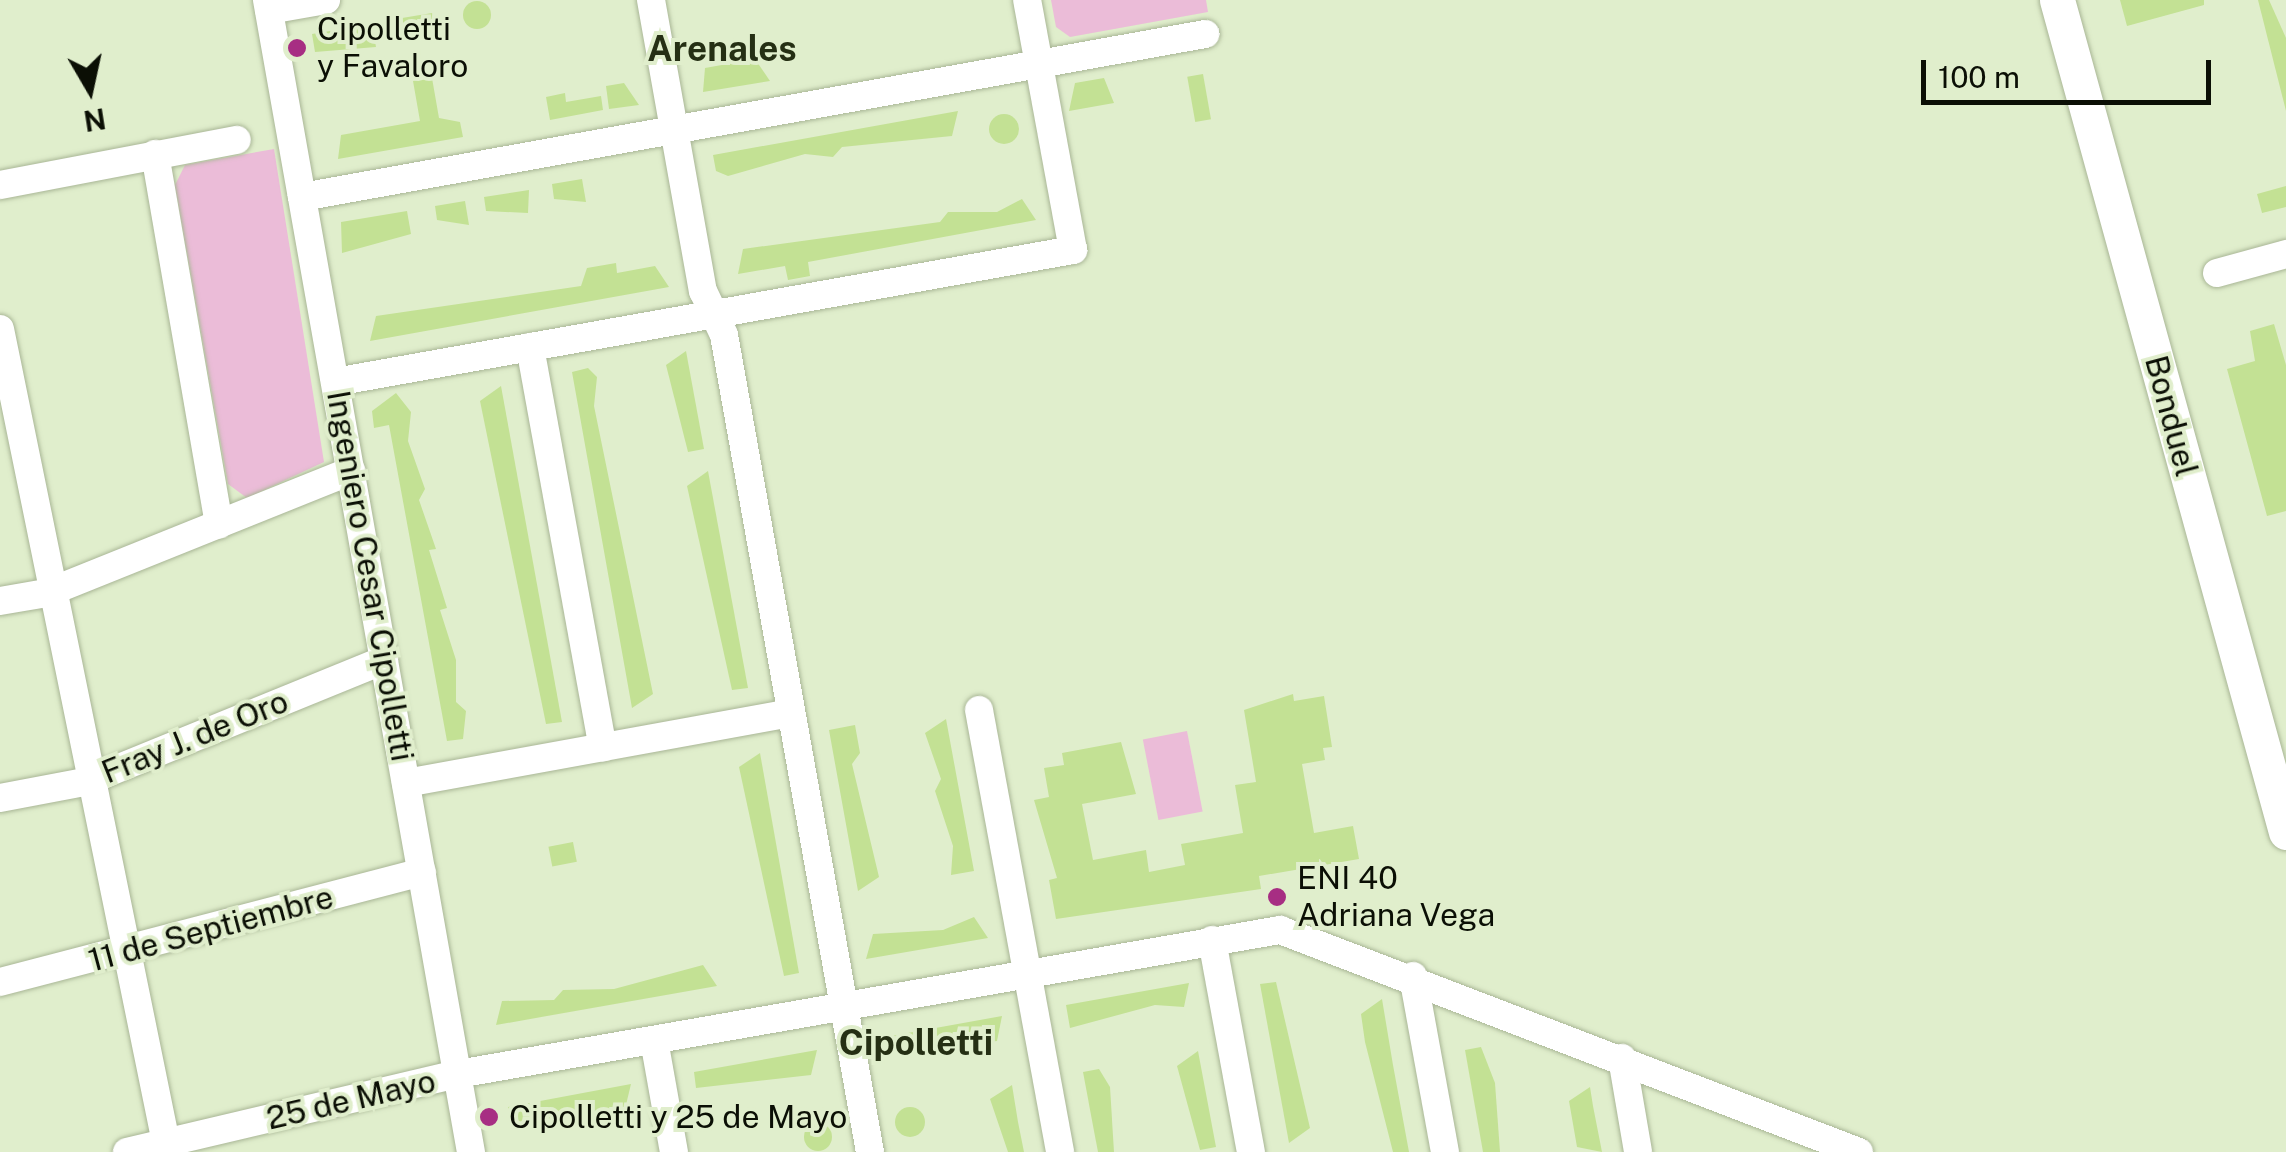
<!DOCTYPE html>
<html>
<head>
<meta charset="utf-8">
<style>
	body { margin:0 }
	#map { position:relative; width:2286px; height:1152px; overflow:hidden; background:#e0eecc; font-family:"Public Sans",sans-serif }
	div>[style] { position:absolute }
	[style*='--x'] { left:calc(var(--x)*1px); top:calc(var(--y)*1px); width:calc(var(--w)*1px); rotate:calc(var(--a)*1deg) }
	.green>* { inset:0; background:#ebbcd8; transform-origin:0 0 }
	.building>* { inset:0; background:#c3e194; transform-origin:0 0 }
	.round { border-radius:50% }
	.roads { filter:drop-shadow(0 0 2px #a9b696) drop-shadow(0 0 2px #a9b696) }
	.minor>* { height:28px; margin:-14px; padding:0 14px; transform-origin:14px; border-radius:14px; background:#fff }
	.major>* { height:35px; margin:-17.5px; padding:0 17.5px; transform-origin:17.5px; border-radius:17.5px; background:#fff }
	.dots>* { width:28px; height:28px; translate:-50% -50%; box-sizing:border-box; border:5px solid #e0eecc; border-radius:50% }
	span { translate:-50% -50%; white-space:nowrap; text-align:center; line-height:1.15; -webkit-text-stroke:8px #e0eecc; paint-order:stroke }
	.poi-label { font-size:32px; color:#0b0f05 }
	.left { translate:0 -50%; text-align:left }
	.street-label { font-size:32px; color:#0b0f05 }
	.neighbourhood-label { font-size:35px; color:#252f14; font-weight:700 }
	.north { position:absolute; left:40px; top:40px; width:100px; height:100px; -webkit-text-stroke:8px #e0eecc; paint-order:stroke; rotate:171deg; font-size:28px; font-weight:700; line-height:40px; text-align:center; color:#0b0f05 }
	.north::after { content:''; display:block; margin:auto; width:35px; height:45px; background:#0b0f05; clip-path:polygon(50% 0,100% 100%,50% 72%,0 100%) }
	.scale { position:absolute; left:1921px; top:60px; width:290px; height:45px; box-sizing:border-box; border:5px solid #0b0f05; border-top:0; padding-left:12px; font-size:30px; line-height:35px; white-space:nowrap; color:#0b0f05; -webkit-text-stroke:8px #e0eecc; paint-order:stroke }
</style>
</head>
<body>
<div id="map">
	<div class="green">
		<i style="clip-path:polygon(1051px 0,1206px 0,1208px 12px,1070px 37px,1056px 27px)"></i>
		<i style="clip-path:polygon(274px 149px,324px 462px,247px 498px,228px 484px,175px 185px,185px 165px)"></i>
		<i style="left:1187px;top:731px;width:82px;height:45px;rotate:79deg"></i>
	</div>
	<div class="building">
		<i style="clip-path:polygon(2120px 0,2204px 0,2204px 5px,2127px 26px)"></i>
		<i style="clip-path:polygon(2258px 0,2269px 0,2286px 38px,2286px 111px)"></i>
		<i class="round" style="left:463px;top:1px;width:28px;height:28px"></i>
		<i style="clip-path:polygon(432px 13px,436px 37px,405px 33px,402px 18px)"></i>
		<i style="clip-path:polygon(372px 24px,376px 47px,315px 52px,312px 34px)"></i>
		<i style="clip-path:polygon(755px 59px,770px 81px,703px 92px,705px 68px)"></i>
		<i style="left:1203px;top:74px;width:46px;height:16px;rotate:80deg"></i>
		<i style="clip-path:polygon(432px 78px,439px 118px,460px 122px,463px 137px,338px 159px,341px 135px,420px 121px,413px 81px)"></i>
		<i style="clip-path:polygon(1104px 78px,1114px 103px,1069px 111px,1075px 83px)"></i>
		<i style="clip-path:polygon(624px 83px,639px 105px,609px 109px,606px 86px)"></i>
		<i style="clip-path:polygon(565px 93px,566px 102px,601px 96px,603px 110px,550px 120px,546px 97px)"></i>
		<i style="clip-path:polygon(958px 111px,952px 136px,842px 147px,833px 157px,805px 154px,728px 176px,716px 171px,713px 155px)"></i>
		<i class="round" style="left:989px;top:114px;width:30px;height:30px"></i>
		<i style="clip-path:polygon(582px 179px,586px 202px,554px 199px,552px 184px)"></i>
		<i style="clip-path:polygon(2286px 186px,2286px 207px,2262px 213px,2257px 194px)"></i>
		<i style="clip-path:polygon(529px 190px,528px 213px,486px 211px,484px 197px)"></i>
		<i style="clip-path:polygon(1022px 199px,1036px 220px,808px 262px,810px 276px,788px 280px,785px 266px,738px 274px,743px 249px,940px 222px,948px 212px,997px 212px)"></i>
		<i style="clip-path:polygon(465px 201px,469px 225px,437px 220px,435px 206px)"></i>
		<i style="clip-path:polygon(407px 211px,411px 234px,342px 253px,341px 222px)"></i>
		<i style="clip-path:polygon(616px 263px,617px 273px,655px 266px,669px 287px,370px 341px,376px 316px,581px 286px,587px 268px)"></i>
		<i style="clip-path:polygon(2274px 324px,2286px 365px,2286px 511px,2267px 516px,2227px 369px,2255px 361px,2250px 331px)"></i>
		<i style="clip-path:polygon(686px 351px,704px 449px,688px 452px,666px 365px)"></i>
		<i style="clip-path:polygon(588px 368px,597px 377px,594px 406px,653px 694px,632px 708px,572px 372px)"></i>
		<i style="clip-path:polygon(501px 386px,562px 722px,546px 724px,480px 401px)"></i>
		<i style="clip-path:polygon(396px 393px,411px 412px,408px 441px,425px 489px,419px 500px,436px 549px,429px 550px,447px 608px,440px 610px,456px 660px,456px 702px,466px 711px,463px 739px,447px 741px,389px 425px,374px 428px,372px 411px)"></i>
		<i style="clip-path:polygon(708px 471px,748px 688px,732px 690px,687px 486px)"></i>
		<i style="clip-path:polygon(1293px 694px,1294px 701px,1324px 696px,1332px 747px,1323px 748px,1325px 760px,1302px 764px,1314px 833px,1353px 826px,1359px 859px,1259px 876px,1261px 889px,1056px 919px,1049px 880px,1057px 878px,1034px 800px,1049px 797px,1044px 768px,1064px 765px,1062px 753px,1121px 742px,1136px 794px,1082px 804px,1093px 860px,1146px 850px,1149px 872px,1185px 865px,1181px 844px,1243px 833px,1235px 785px,1256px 782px,1244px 710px)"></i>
		<i style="clip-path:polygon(946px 719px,974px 871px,951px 875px,953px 846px,935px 791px,941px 779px,925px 733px)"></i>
		<i style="clip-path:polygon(855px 725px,860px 753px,852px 764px,879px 877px,858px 891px,829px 730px)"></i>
		<i style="clip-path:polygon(760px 753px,799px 973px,784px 976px,739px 767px)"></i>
		<i style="left:573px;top:842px;width:20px;height:25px;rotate:79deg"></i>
		<i style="clip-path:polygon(974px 917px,988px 938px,866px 959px,873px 934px,943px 930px)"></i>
		<i style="clip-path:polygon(703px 965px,717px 986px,496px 1025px,502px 1001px,554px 1000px,563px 990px,614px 989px)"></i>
		<i style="clip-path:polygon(1276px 982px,1310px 1128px,1289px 1143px,1260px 984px)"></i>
		<i style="clip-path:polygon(1189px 983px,1184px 1007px,1155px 1005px,1070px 1028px,1066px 1005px)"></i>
		<i style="clip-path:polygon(1382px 999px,1393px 1065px,1409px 1152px,1393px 1152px,1365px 1042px,1361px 1014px)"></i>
		<i style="clip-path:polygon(1002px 1016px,997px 1041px,883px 1054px,880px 1038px)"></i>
		<i style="clip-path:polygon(1481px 1047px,1495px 1083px,1500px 1152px,1483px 1152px,1465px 1050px)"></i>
		<i style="clip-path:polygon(817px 1050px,811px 1075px,696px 1088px,694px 1072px)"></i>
		<i style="clip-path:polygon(1198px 1051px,1216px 1147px,1200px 1150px,1177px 1066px)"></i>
		<i style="clip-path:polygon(1099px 1069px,1110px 1087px,1114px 1152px,1098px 1152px,1094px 1131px,1083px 1072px)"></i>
		<i style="clip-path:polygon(631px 1084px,625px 1109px,511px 1123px,508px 1107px)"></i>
		<i style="clip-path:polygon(1012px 1085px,1018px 1122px,1024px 1152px,1008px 1152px,990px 1099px)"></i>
		<i style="clip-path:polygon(1590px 1087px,1593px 1106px,1602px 1152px,1577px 1147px,1569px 1101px)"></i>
		<i class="round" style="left:895px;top:1107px;width:30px;height:30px"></i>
		<i class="round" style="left:804px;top:1123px;width:28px;height:28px"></i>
	</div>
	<div class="roads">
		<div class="minor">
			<i style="--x:267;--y:0;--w:1170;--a:79.96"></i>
			<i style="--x:651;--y:0;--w:296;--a:79.9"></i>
			<i style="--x:703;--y:291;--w:49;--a:64.5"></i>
			<i style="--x:724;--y:335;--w:830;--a:79.87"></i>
			<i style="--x:269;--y:10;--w:58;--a:-10"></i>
			<i style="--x:155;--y:154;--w:376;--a:80.2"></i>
			<i style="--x:0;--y:185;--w:241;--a:-10.8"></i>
			<i style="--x:302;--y:197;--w:918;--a:-10.23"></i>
			<i style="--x:2217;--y:273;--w:72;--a:-15.4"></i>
			<i style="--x:0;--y:329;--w:831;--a:78.47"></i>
			<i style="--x:530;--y:347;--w:407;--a:79.7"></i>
			<i style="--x:335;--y:382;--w:750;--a:-10.14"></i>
			<i style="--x:1073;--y:250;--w:254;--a:-100.4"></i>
			<i style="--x:0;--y:601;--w:48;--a:-9.7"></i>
			<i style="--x:47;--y:593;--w:328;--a:-21.9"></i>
			<i style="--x:979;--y:710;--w:449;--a:79.6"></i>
			<i style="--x:406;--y:783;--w:391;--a:-10.3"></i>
			<i style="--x:0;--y:798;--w:86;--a:-10.7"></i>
			<i style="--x:85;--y:782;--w:323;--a:-22.2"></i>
			<i style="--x:1212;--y:940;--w:216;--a:79.6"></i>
			<i style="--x:1413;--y:976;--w:179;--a:79.7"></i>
			<i style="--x:0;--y:982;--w:436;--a:-14.6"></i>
			<i style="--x:654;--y:1040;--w:114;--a:79.9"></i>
			<i style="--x:1622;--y:1058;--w:95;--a:80.3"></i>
			<i style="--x:127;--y:1152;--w:340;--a:-13.3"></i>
			<i style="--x:458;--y:1074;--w:835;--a:-9.94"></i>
			<i style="--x:1280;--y:930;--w:620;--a:20.98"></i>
		</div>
		<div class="major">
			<i style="--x:2057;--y:0;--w:863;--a:74.61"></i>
		</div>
	</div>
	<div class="dots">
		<i style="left:297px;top:48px;background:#a72e83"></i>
		<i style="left:1277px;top:897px;background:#a72e83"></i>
		<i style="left:489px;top:1117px;background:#a72e83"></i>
	</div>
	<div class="poi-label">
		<span class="left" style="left:317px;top:48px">Cipolletti<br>y Favaloro</span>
		<span class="left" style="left:1297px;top:897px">ENI 40<br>Adriana Vega</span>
		<span class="left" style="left:509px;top:1117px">Cipolletti y 25 de Mayo</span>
	</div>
	<div class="street-label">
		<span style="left:2171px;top:416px;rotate:75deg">Bonduel</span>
		<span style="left:370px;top:576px;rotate:80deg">Ingeniero Cesar Cipolletti</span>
		<span style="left:195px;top:737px;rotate:-22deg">Fray J. de Oro</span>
		<span style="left:211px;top:929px;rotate:-15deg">11 de Septiembre</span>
		<span style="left:351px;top:1100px;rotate:-13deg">25 de Mayo</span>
	</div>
	<div class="neighbourhood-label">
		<span style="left:722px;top:49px">Arenales</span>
		<span style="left:916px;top:1043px">Cipolletti</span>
	</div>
	<div class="north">N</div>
	<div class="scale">100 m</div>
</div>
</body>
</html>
